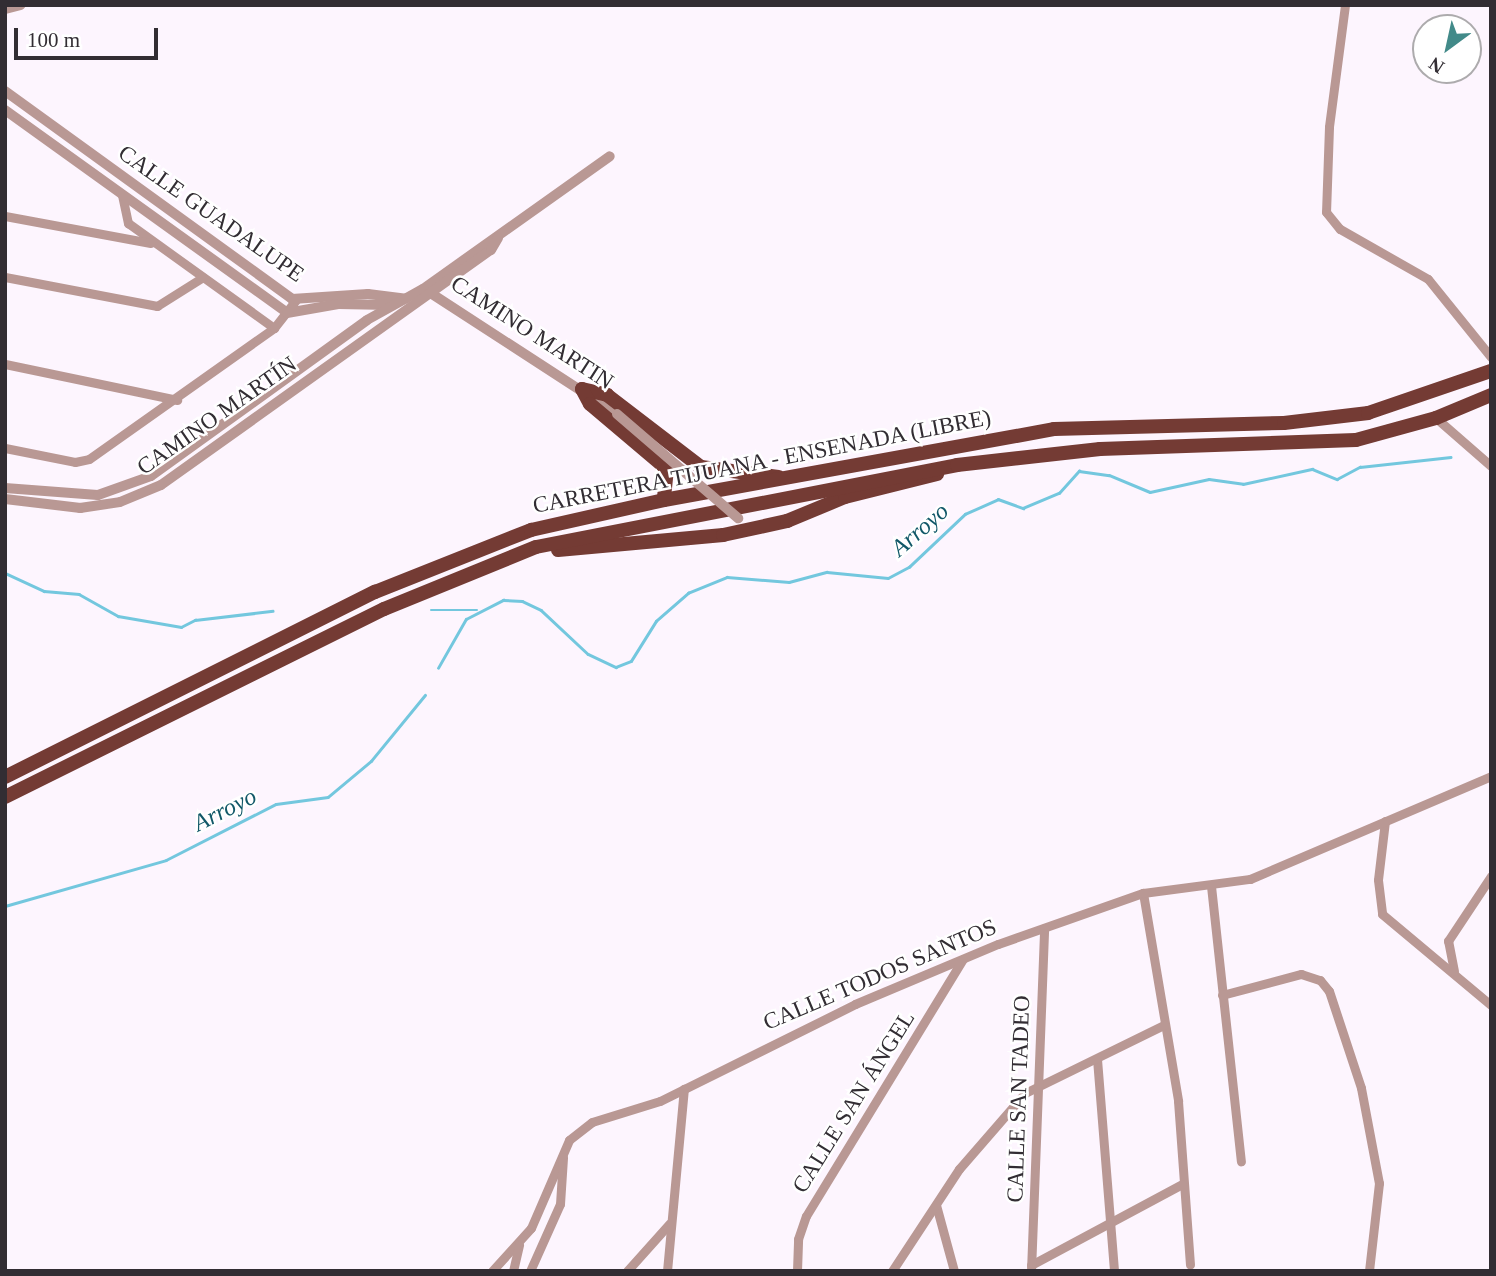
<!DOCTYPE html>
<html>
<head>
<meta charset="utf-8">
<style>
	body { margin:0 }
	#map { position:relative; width:1496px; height:1276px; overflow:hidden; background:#fdf5fe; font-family:Georgia,serif }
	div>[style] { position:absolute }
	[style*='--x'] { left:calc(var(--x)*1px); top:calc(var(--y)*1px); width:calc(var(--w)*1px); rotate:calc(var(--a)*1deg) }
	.stream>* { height:2.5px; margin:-1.25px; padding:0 1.25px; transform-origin:1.25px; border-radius:1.25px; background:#73c7de }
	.minor>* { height:9px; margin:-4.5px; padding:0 4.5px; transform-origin:4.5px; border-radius:4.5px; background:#b99894 }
	.tertiary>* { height:10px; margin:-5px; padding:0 5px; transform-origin:5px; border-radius:5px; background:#b99894 }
	.trunk>* { height:14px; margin:-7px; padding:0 7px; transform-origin:7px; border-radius:7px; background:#743b34 }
	.tertiary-bridge>* { height:10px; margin:-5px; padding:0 5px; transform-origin:5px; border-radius:5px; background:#b99894 }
	span { translate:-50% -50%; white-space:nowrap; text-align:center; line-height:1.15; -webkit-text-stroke:5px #fff; paint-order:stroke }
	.street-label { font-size:23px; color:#322d33 }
	.water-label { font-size:24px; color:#115868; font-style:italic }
	.frame { position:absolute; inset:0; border:7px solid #322d33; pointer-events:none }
	.north { position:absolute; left:1412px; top:14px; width:70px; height:70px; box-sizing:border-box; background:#fff; border:2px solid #adabad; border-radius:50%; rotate:213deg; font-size:19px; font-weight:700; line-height:28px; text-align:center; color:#322d33 }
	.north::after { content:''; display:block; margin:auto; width:24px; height:32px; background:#428a89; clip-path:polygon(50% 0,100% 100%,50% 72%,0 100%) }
	.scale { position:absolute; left:14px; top:28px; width:144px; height:32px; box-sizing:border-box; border:4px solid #322d33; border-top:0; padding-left:9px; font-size:21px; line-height:24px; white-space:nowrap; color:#322d33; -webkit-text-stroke:5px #fff; paint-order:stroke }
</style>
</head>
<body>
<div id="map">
	<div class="stream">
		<i style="--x:5;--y:573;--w:43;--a:24.8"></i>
		<i style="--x:44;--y:591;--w:35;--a:5"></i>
		<i style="--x:79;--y:594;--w:45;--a:29.4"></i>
		<i style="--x:118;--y:616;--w:64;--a:9.9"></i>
		<i style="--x:181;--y:627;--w:16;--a:-27"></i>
		<i style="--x:195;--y:620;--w:78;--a:-6.7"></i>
		<i style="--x:431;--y:610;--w:46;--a:0"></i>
		<i style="--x:438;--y:668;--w:56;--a:-60.3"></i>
		<i style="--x:466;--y:619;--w:42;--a:-27.2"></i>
		<i style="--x:503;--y:600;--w:19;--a:3"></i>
		<i style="--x:522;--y:601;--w:21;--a:25"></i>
		<i style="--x:541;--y:610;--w:64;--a:43.1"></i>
		<i style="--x:588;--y:654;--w:31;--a:25"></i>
		<i style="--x:616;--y:667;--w:16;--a:-22"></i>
		<i style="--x:631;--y:661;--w:47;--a:-58"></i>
		<i style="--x:656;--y:621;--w:43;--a:-41.2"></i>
		<i style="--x:688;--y:593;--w:42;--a:-22.3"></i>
		<i style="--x:727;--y:577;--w:62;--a:4.6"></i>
		<i style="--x:789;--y:582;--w:39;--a:-15"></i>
		<i style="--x:827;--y:572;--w:61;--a:5.6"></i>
		<i style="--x:888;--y:578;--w:24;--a:-28"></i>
		<i style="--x:909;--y:567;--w:77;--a:-43.4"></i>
		<i style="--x:965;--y:514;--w:36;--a:-24"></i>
		<i style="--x:998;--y:499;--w:27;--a:20"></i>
		<i style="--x:1023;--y:508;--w:39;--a:-23"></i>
		<i style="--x:1059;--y:493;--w:30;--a:-48"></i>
		<i style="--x:1079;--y:471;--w:30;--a:8"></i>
		<i style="--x:1109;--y:475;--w:44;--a:22.5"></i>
		<i style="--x:1150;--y:492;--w:60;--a:-12.4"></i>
		<i style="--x:1209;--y:479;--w:34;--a:8"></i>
		<i style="--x:1243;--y:484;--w:71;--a:-12.3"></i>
		<i style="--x:1312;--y:469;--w:27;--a:22"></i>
		<i style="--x:1337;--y:479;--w:26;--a:-28"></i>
		<i style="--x:1360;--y:467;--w:91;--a:-6.3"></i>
		<i style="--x:5;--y:906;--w:167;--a:-15.9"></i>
		<i style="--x:166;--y:860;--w:123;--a:-27"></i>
		<i style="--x:276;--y:804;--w:52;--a:-7.7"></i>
		<i style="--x:328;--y:797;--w:56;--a:-39.9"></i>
		<i style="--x:371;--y:761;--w:85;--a:-50.7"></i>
	</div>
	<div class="minor">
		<i style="--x:1345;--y:5;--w:123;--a:97.5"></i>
		<i style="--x:1329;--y:127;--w:85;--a:92"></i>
		<i style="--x:1326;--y:212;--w:22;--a:51"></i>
		<i style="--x:1340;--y:229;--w:101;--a:29.6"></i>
		<i style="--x:1428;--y:279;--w:100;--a:51.1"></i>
		<i style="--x:5;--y:9;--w:16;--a:-15"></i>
		<i style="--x:122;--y:195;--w:29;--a:78"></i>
		<i style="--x:128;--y:223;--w:180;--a:35.7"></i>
		<i style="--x:5;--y:216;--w:148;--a:10.5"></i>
		<i style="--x:5;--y:277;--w:155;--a:10.8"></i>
		<i style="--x:157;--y:306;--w:54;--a:-32.2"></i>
		<i style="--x:5;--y:364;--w:176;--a:11.8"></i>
		<i style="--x:1436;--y:418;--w:73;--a:41.1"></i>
		<i style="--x:5;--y:448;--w:71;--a:11.3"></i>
		<i style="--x:75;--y:462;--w:14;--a:-12"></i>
		<i style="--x:89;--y:459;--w:227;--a:-35.3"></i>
		<i style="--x:274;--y:328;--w:36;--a:-52"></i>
		<i style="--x:1385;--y:821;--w:59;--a:96.8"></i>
		<i style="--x:1378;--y:880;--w:34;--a:83"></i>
		<i style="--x:1382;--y:914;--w:142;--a:39.9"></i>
		<i style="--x:1211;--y:886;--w:277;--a:83.8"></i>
		<i style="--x:1143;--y:893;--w:211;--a:80.4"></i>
		<i style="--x:1178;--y:1101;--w:164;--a:85.8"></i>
		<i style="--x:1454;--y:971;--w:31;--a:-101"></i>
		<i style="--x:1448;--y:941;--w:78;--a:-56.5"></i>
		<i style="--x:1222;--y:995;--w:82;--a:-14.9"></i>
		<i style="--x:1301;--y:974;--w:20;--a:18"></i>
		<i style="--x:1320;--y:980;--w:14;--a:51"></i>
		<i style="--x:1329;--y:991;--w:102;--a:71.7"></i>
		<i style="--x:1361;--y:1088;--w:97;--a:79.3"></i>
		<i style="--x:1379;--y:1183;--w:89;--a:96.5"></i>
		<i style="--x:1097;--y:1059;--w:213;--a:85.4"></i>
		<i style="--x:936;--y:1205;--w:68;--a:74.7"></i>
		<i style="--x:1031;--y:1265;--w:171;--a:-28.2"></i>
		<i style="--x:492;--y:1271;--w:58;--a:-47.8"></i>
		<i style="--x:531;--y:1228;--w:96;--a:-66.6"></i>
		<i style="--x:569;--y:1140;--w:29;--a:-38"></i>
		<i style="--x:592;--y:1122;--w:71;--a:-17.2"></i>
		<i style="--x:660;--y:1101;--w:218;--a:-26.4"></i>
		<i style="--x:855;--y:1004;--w:155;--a:-22.8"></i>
		<i style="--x:998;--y:944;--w:154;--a:-19.4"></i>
		<i style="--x:1143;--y:893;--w:108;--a:-7.5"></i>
		<i style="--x:1250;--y:879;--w:262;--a:-23.1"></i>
		<i style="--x:513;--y:1271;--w:27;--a:-77"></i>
		<i style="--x:530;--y:1271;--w:73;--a:-65.9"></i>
		<i style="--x:560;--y:1204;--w:47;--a:-86.3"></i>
		<i style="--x:627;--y:1271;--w:64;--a:-48.1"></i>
		<i style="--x:667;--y:1271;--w:183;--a:-84.7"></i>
		<i style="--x:797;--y:1271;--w:32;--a:-88"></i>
		<i style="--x:798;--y:1239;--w:24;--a:-71"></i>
		<i style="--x:806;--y:1216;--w:301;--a:-58.6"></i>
		<i style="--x:892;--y:1271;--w:122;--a:-56.7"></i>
		<i style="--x:959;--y:1169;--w:101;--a:-49"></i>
		<i style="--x:1025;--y:1093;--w:155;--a:-26.1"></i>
		<i style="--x:1031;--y:1271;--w:343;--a:-87.8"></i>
	</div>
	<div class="tertiary">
		<i style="--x:5;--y:91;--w:354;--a:35.9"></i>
		<i style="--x:292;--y:299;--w:76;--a:-3.8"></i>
		<i style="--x:368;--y:294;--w:38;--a:7"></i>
		<i style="--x:5;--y:110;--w:347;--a:35.7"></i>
		<i style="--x:287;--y:313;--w:52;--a:-10"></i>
		<i style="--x:338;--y:304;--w:52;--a:1.1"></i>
		<i style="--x:429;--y:292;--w:224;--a:33"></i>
		<i style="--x:5;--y:488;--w:93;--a:4.3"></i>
		<i style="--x:98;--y:495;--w:56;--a:-19.7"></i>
		<i style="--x:151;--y:476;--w:266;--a:-35.8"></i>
		<i style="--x:367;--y:320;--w:64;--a:-29"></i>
		<i style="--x:423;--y:289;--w:229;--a:-35.4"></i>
		<i style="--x:5;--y:499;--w:76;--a:6.8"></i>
		<i style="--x:80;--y:508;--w:40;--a:-8.5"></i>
		<i style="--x:120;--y:502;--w:44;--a:-22.5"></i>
		<i style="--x:161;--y:485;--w:405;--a:-35.5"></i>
		<i style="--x:491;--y:250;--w:14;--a:-60"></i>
	</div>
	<div class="trunk">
		<i style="--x:582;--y:389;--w:26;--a:13"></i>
		<i style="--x:607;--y:395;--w:118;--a:37.5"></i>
		<i style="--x:701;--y:467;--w:78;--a:7.4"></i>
		<i style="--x:582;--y:389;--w:17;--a:62"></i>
		<i style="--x:590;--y:404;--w:101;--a:40.2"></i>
		<i style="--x:667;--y:469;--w:31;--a:96"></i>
		<i style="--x:558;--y:550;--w:166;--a:-5.2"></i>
		<i style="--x:723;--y:535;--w:66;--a:-12.3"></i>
		<i style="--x:787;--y:521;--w:63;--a:-22.5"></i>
		<i style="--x:845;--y:497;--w:95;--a:-14"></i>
		<i style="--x:5;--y:777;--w:414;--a:-26.6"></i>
		<i style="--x:375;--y:592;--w:168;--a:-21.7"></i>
		<i style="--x:531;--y:530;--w:136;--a:-12.7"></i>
		<i style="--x:664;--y:500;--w:396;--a:-10.3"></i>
		<i style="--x:1054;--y:429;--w:230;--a:-1.5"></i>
		<i style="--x:1284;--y:423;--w:85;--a:-6.8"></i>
		<i style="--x:1368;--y:413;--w:130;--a:-18.9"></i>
		<i style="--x:5;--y:797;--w:423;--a:-26.4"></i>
		<i style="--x:384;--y:609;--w:164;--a:-22.2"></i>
		<i style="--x:536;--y:547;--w:429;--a:-11"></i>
		<i style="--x:957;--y:465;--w:144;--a:-6.4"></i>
		<i style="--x:1100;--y:449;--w:256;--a:-2"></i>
		<i style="--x:1356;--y:440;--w:83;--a:-15.4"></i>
		<i style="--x:1436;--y:418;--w:60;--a:-22.7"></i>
	</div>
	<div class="tertiary-bridge">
		<i style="--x:617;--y:414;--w:160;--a:40.7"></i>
	</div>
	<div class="street-label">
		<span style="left:211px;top:214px;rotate:35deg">CALLE GUADALUPE</span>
		<span style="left:532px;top:333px;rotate:33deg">CAMINO MARTIN</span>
		<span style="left:217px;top:416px;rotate:-35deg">CAMINO MARTÍN</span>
		<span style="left:762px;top:462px;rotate:-11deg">CARRETERA TIJUANA - ENSENADA (LIBRE)</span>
		<span style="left:880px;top:975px;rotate:-23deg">CALLE TODOS SANTOS</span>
		<span style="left:1019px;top:1099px;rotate:-88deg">CALLE SAN TADEO</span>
		<span style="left:854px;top:1102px;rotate:-58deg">CALLE SAN ÁNGEL</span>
	</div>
	<div class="water-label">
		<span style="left:920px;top:530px;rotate:-41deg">Arroyo</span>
		<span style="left:225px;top:810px;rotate:-27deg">Arroyo</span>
	</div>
	<div class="frame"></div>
	<div class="north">N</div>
	<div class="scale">100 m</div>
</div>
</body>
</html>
